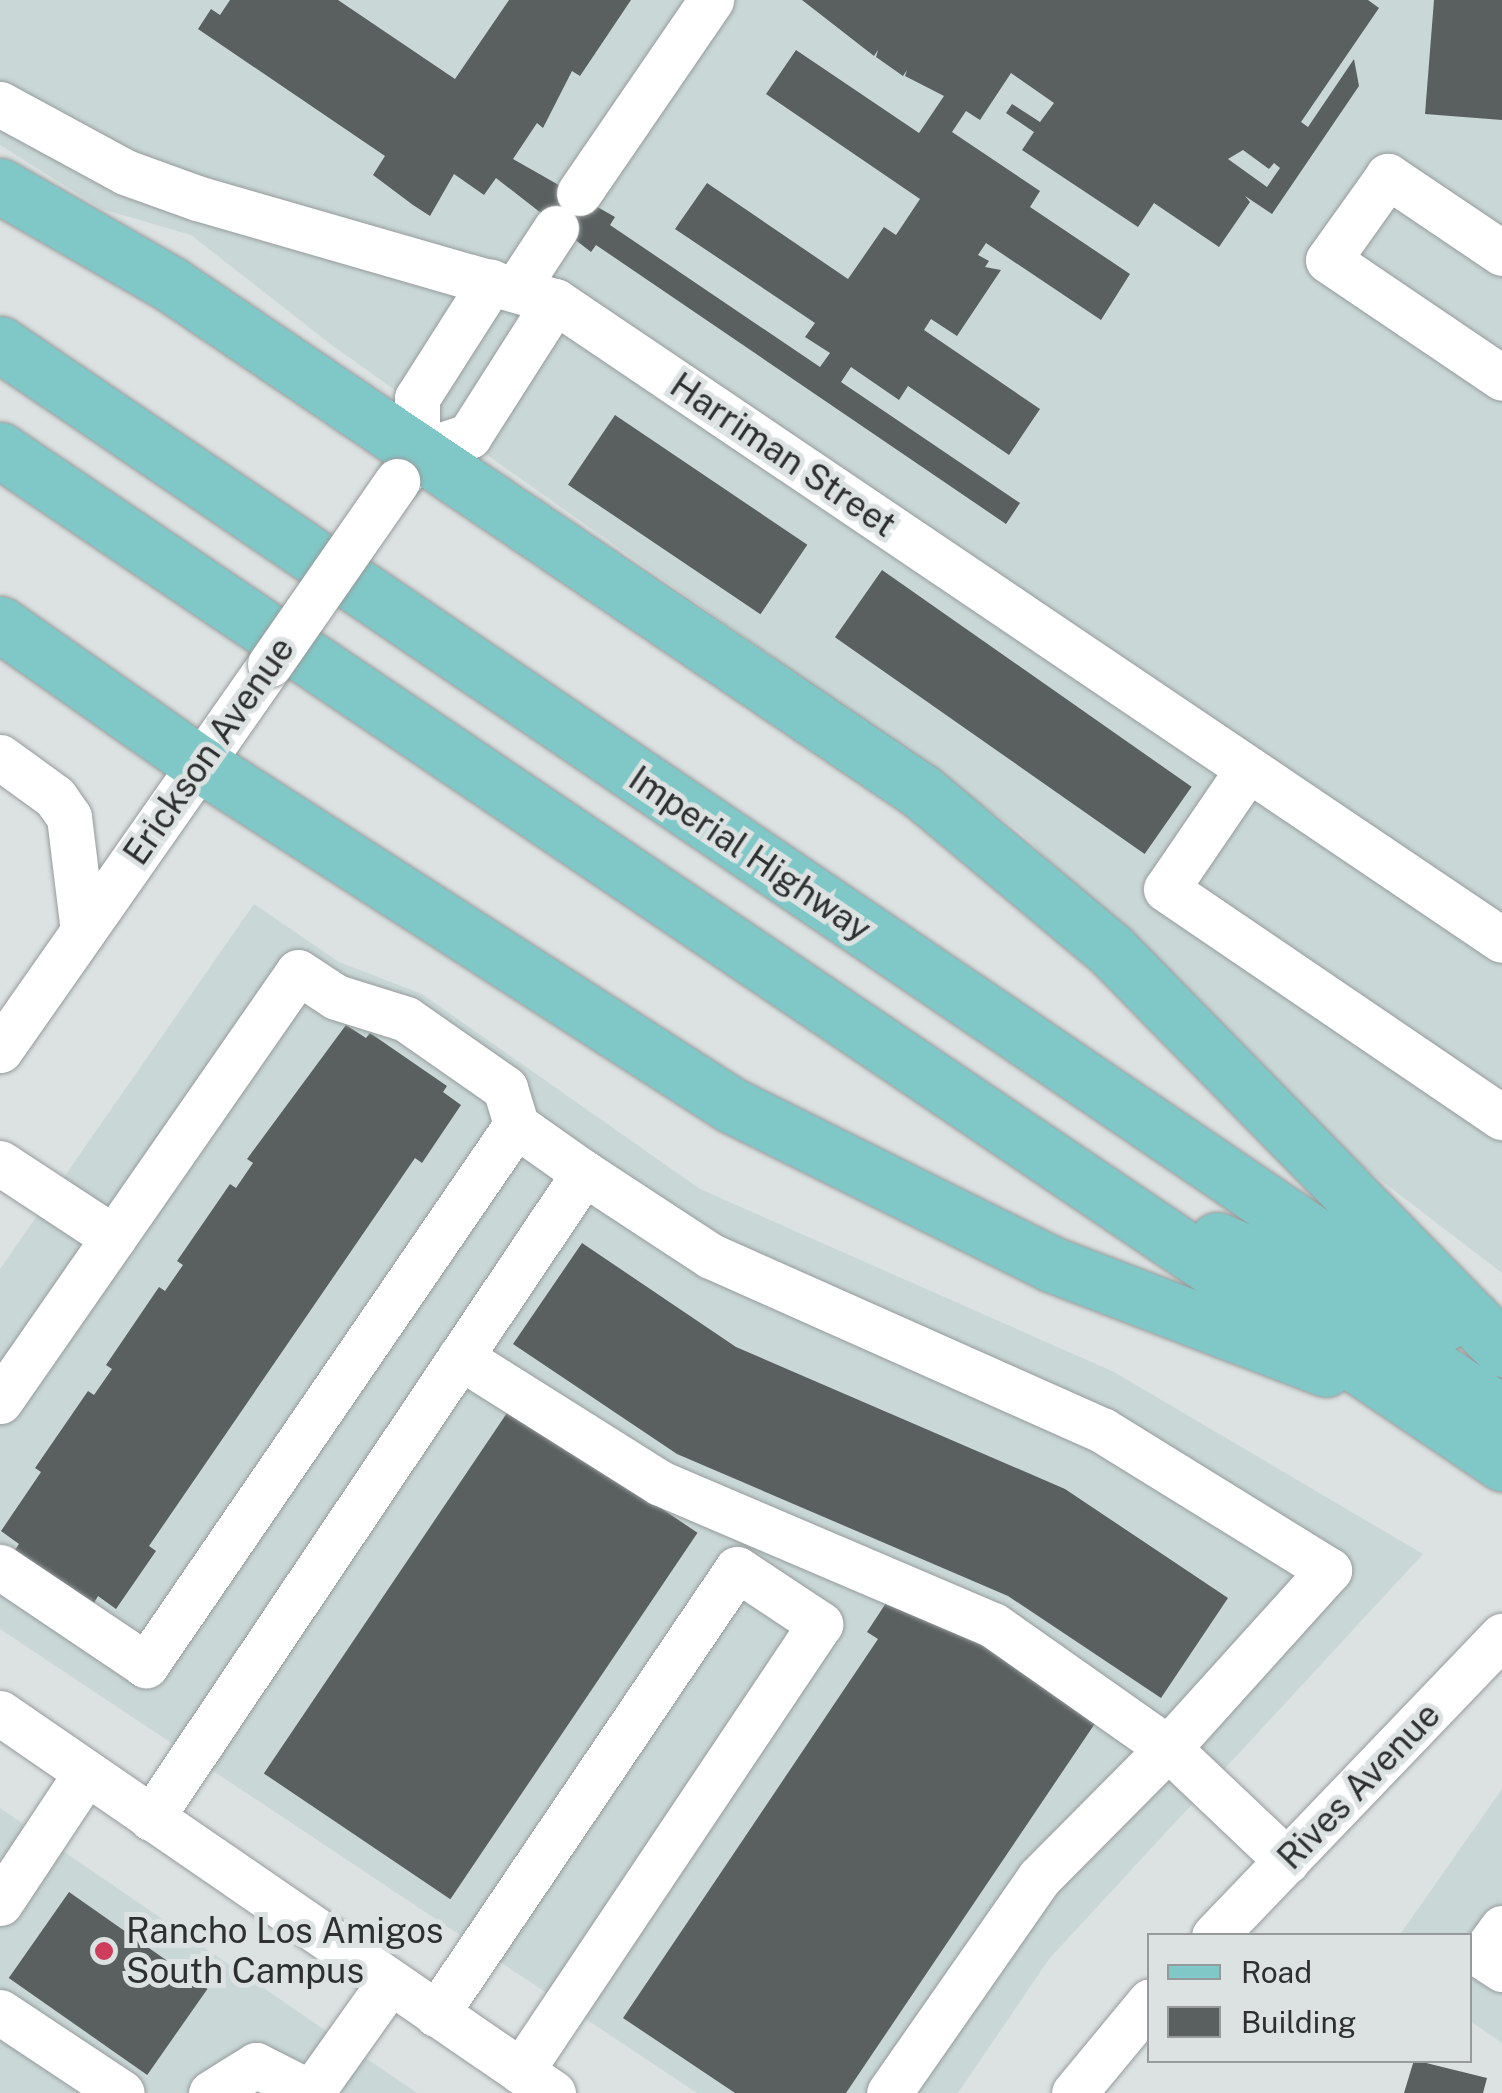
<!DOCTYPE html>
<html>
<head>
<meta charset="utf-8">
<style>
	body { margin:0 }
	#map { position:relative; width:1502px; height:2093px; overflow:hidden; background:#dce1e1; font-family:"Public Sans",sans-serif }
	div>[style] { position:absolute }
	[style*='--x'] { left:calc(var(--x)*1px); top:calc(var(--y)*1px); width:calc(var(--w)*1px); rotate:calc(var(--a)*1deg) }
	.built>* { inset:0; background:#c9d8d7 }
	.building>* { inset:0; background:#5a5f5f; transform-origin:0 0 }
	.roads { filter:drop-shadow(0 0 2px #969b9b) drop-shadow(0 0 2px #969b9b) }
	.minor>* { height:45px; margin:-22.5px; padding:0 22.5px; transform-origin:22.5px; border-radius:22.5px; background:#fff }
	.major>* { height:55px; margin:-27.5px; padding:0 27.5px; transform-origin:27.5px; border-radius:27.5px; background:#80c8c7 }
	.bridges { filter:drop-shadow(0 0 2px #969b9b) drop-shadow(0 0 2px #969b9b) }
	.minor-bridge>* { height:45px; margin:-22.5px; padding:0 22.5px; transform-origin:22.5px; border-radius:22.5px; background:#fff }
	.dots>* { width:28px; height:28px; translate:-50% -50%; box-sizing:border-box; border:5px solid #dce1e1; border-radius:50% }
	span { translate:-50% -50%; white-space:nowrap; text-align:center; line-height:1.15; -webkit-text-stroke:10px #dce1e1; paint-order:stroke }
	.street-label { font-size:35px; color:#2e3030 }
	.poi-label { font-size:35px; color:#2e3030 }
	.left { translate:0 -50%; text-align:left }
	.legend { position:absolute; left:1147px; top:1933px; width:325px; height:130px; box-sizing:border-box; background:#dce1e1; border:2px solid #969a9a; margin:0; padding:12px 18px; list-style:none; font-size:30px; color:#2e3030 }
	.legend li { display:flex; align-items:center; gap:20px; height:50px }
	.legend b { width:50px; border:2px solid #969a9a }
</style>
</head>
<body>
<div id="map">
	<div class="built">
		<i style="clip-path:polygon(0 0,1502px 0,1502px 1273px,1340px 1149px,1019px 831px,333px 346px,191px 235px,102px 209px,0 145px)"></i>
		<i style="clip-path:polygon(254px 904px,339px 962px,422px 994px,700px 1189px,1114px 1372px,1423px 1554px,1049px 1959px,958px 2093px,697px 2093px,0 1629px,0 1269px)"></i>
		<i style="clip-path:polygon(1502px 1789px,1502px 2043px,1470px 2021px,1470px 1936px,1399px 1936px)"></i>
		<i style="clip-path:polygon(0 1808px,417px 2093px,0 2093px)"></i>
	</div>
	<div class="building">
		<i style="clip-path:polygon(evenodd,230px 0,338px 0,455px 79px,509px 0,631px 0,580px 76px,572px 71px,543px 128px,537px 123px,513px 159px,615px 217px,610px 225px,820px 367px,830px 353px,805px 337px,815px 323px,675px 229px,707px 183px,848px 279px,884px 227px,896px 235px,920px 199px,766px 94px,796px 50px,919px 133px,944px 96px,905px 76px,907px 70px,903px 76px,876px 57px,878px 50px,874px 56px,802px 0,1368px 0,1379px 8px,1301px 122px,1308px 127px,1354px 59px,1359px 86px,1272px 214px,1245px 196px,1250px 202px,1219px 247px,1154px 203px,1138px 227px,1022px 150px,1034px 132px,1006px 113px,1012px 104px,1040px 122px,1054px 103px,1011px 73px,980px 120px,966px 111px,952px 132px,1040px 191px,1030px 207px,1130px 274px,1101px 320px,986px 243px,978px 255px,989px 261px,985px 267px,1001px 270px,957px 336px,931px 319px,924px 330px,1040px 409px,1009px 455px,908px 386px,899px 400px,851px 367px,841px 382px,1020px 503px,1006px 524px,596px 245px,591px 252px,496px 178px,484px 195px,454px 174px,430px 216px,413px 205px,373px 175px,385px 156px,198px 29px,211px 9px,220px 15px,230px 0,1243px 150px,1269px 169px,1274px 163px,1280px 168px,1267px 187px,1228px 159px,1243px 150px)"></i>
		<i style="clip-path:polygon(1434px 0,1502px 0,1502px 120px,1425px 114px)"></i>
		<i style="left:615px;top:415px;width:232px;height:84px;rotate:34deg"></i>
		<i style="left:882px;top:570px;width:378px;height:82px;rotate:35deg"></i>
		<i style="clip-path:polygon(346px 1025px,366px 1038px,370px 1033px,447px 1086px,443px 1092px,461px 1105px,422px 1163px,415px 1158px,149px 1546px,156px 1551px,116px 1609px,98px 1596px,94px 1603px,15px 1550px,19px 1544px,1px 1531px,41px 1472px,35px 1468px,88px 1391px,94px 1395px,112px 1369px,106px 1365px,159px 1287px,165px 1291px,183px 1265px,177px 1261px,230px 1184px,236px 1188px,253px 1163px,247px 1159px)"></i>
		<i style="clip-path:polygon(582px 1243px,736px 1347px,1065px 1489px,1228px 1598px,1161px 1698px,1008px 1596px,677px 1454px,513px 1344px)"></i>
		<i style="left:511px;top:1407px;width:225px;height:442px;rotate:34deg"></i>
		<i style="clip-path:polygon(886px 1603px,985px 1644px,1098px 1719px,846px 2093px,735px 2093px,623px 2018px,878px 1639px,867px 1632px)"></i>
		<i style="left:69px;top:1892px;width:169px;height:105px;rotate:35deg"></i>
		<i style="clip-path:polygon(1414px 2060px,1487px 2078px,1483px 2093px,1404px 2093px)"></i>
	</div>
	<div class="roads">
		<div class="minor">
			<i style="--x:0;--y:104;--w:142;--a:28.5"></i>
			<i style="--x:125;--y:172;--w:77;--a:19.9"></i>
			<i style="--x:197;--y:198;--w:373;--a:16.1"></i>
			<i style="--x:555;--y:301;--w:1142;--a:34.01"></i>
			<i style="--x:579;--y:193;--w:234;--a:-55.6"></i>
			<i style="--x:1502;--y:253;--w:138;--a:-146"></i>
			<i style="--x:1388;--y:176;--w:103;--a:125.5"></i>
			<i style="--x:1328;--y:260;--w:210;--a:34.1"></i>
			<i style="--x:516;--y:289;--w:73;--a:-56.7"></i>
			<i style="--x:417;--y:453;--w:55;--a:-18.1"></i>
			<i style="--x:469;--y:436;--w:160;--a:-57.5"></i>
			<i style="--x:402;--y:475;--w:27;--a:-56"></i>
			<i style="--x:417;--y:453;--w:55;--a:-90"></i>
			<i style="--x:417;--y:398;--w:138;--a:-57.5"></i>
			<i style="--x:0;--y:757;--w:68;--a:36"></i>
			<i style="--x:55;--y:797;--w:24;--a:55"></i>
			<i style="--x:69;--y:817;--w:115;--a:83"></i>
			<i style="--x:1248;--y:769;--w:145;--a:124.3"></i>
			<i style="--x:1166;--y:889;--w:406;--a:34.2"></i>
			<i style="--x:0;--y:1050;--w:471;--a:-55"></i>
			<i style="--x:516;--y:1125;--w:83;--a:35.2"></i>
			<i style="--x:0;--y:1163;--w:136;--a:33.3"></i>
			<i style="--x:460;--y:1357;--w:236;--a:32.2"></i>
			<i style="--x:660;--y:1483;--w:362;--a:23.1"></i>
			<i style="--x:993;--y:1625;--w:214;--a:35.1"></i>
			<i style="--x:1168;--y:1748;--w:183;--a:134.8"></i>
			<i style="--x:1039;--y:1878;--w:262;--a:124.9"></i>
			<i style="--x:0;--y:1401;--w:522;--a:-55.21"></i>
			<i style="--x:298;--y:972;--w:45;--a:33.3"></i>
			<i style="--x:336;--y:997;--w:73;--a:17.4"></i>
			<i style="--x:406;--y:1019;--w:121;--a:34.9"></i>
			<i style="--x:505;--y:1088;--w:39;--a:73"></i>
			<i style="--x:516;--y:1125;--w:655;--a:124.42"></i>
			<i style="--x:146;--y:1665;--w:176;--a:-146.1"></i>
			<i style="--x:0;--y:1713;--w:671;--a:34.5"></i>
			<i style="--x:151;--y:1818;--w:777;--a:-56.13"></i>
			<i style="--x:584;--y:1173;--w:152;--a:33.2"></i>
			<i style="--x:711;--y:1256;--w:428;--a:24"></i>
			<i style="--x:1102;--y:1430;--w:267;--a:31.7"></i>
			<i style="--x:1329;--y:1570;--w:240;--a:132.1"></i>
			<i style="--x:1168;--y:1748;--w:164;--a:43.5"></i>
			<i style="--x:0;--y:1903;--w:156;--a:-56.5"></i>
			<i style="--x:1502;--y:1928;--w:34;--a:126"></i>
			<i style="--x:1482;--y:1956;--w:24;--a:33"></i>
			<i style="--x:1214;--y:1936;--w:416;--a:-46.2"></i>
			<i style="--x:0;--y:2012;--w:146;--a:33.6"></i>
			<i style="--x:436;--y:2014;--w:537;--a:-55.93"></i>
			<i style="--x:737;--y:1569;--w:100;--a:33.5"></i>
			<i style="--x:820;--y:1624;--w:538;--a:123.78"></i>
			<i style="--x:211;--y:2093;--w:53;--a:-31.9"></i>
			<i style="--x:256;--y:2065;--w:62;--a:27"></i>
			<i style="--x:311;--y:2093;--w:136;--a:-54.6"></i>
			<i style="--x:1074;--y:2093;--w:119;--a:-50.4"></i>
		</div>
		<div class="major">
			<i style="--x:0;--y:186;--w:198;--a:29.9"></i>
			<i style="--x:172;--y:285;--w:905;--a:34.06"></i>
			<i style="--x:922;--y:792;--w:246;--a:39.9"></i>
			<i style="--x:1111;--y:950;--w:559;--a:45.58"></i>
			<i style="--x:0;--y:344;--w:1745;--a:34.12"></i>
			<i style="--x:0;--y:450;--w:1812;--a:34"></i>
			<i style="--x:0;--y:624;--w:244;--a:35"></i>
			<i style="--x:200;--y:764;--w:631;--a:32.71"></i>
			<i style="--x:731;--y:1105;--w:357;--a:26.4"></i>
			<i style="--x:1051;--y:1264;--w:294;--a:20.9"></i>
			<i style="--x:1217;--y:1240;--w:77;--a:22.9"></i>
			<i style="--x:1288;--y:1270;--w:257;--a:33.8"></i>
		</div>
	</div>
	<div class="bridges">
		<div class="minor-bridge">
			<i style="--x:270;--y:664;--w:223;--a:-55.2"></i>
		</div>
	</div>
	<div class="dots">
		<i style="left:104px;top:1951px;background:#ce3e5c"></i>
	</div>
	<div class="street-label">
		<span style="left:783px;top:455px;rotate:34deg">Harriman Street</span>
		<span style="left:209px;top:751px;rotate:-55deg">Erickson Avenue</span>
		<span style="left:750px;top:854px;rotate:34deg">Imperial Highway</span>
		<span style="left:1359px;top:1786px;rotate:-46deg">Rives Avenue</span>
	</div>
	<div class="poi-label">
		<span class="left" style="left:126px;top:1951px">Rancho Los Amigos<br>South Campus</span>
	</div>
	<ul class="legend">
	<li><b style="height:12px;background:#80c8c7"></b>Road</li>
	<li><b style="height:28px;background:#5a5f5f"></b>Building</li>
	</ul>
</div>
</body>
</html>
